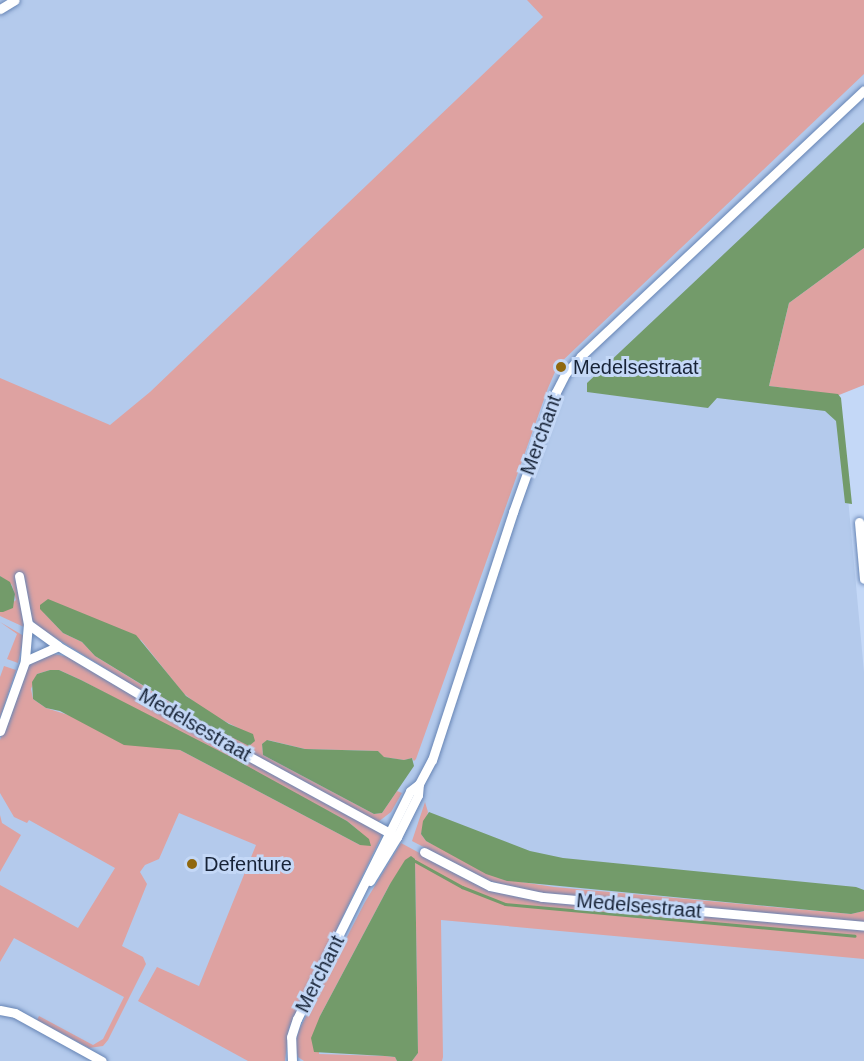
<!DOCTYPE html>
<html>
<head>
<meta charset="utf-8">
<style>
	body { margin:0 }
	#map { position:relative; width:864px; height:1061px; overflow:hidden; background:#c4d8f7; font-family:Helvetica,sans-serif }
	div>[style] { position:absolute }
	[style*='--x'] { left:calc(var(--x)*1px); top:calc(var(--y)*1px); width:calc(var(--w)*1px); rotate:calc(var(--a)*1deg) }
	.built>* { inset:0; background:#b4caec }
	.green>* { inset:0; background:#dea2a1 }
	.water>* { inset:0; background:#739b6a }
	.stream>* { height:3px; margin:-1.5px; padding:0 1.5px; transform-origin:1.5px; border-radius:1.5px; background:#739b6a }
	.roads { filter:drop-shadow(0 0 2px #6684b4) drop-shadow(0 0 2px #6684b4) }
	.minor>* { height:9px; margin:-4.5px; padding:0 4.5px; transform-origin:4.5px; border-radius:4.5px; background:#fff }
	.dots>* { width:16px; height:16px; translate:-50% -50%; box-sizing:border-box; border:3px solid #c4d8f7; border-radius:50% }
	span { translate:-50% -50%; white-space:nowrap; text-align:center; line-height:1.15; -webkit-text-stroke:6px #c4d8f7; paint-order:stroke }
	.poi-label { font-size:20px; color:#172337 }
	.left { translate:0 -50%; text-align:left }
	.street-label { font-size:20px; color:#172337 }
</style>
</head>
<body>
<div id="map">
	<div class="built">
		<i style="clip-path:polygon(0 0,864px 0,864px 153px,661px 342px,840px 411px,864px 672px,864px 1061px,0 1061px)"></i>
	</div>
	<div class="green">
		<i style="clip-path:polygon(evenodd,527px 0,864px 0,864px 74px,558px 365px,548px 388px,416px 759px,414px 761px,412px 758px,404px 760px,383px 757px,378px 751px,305px 749px,268px 740px,262px 744px,263px 755px,374px 814px,382px 813px,397px 791px,402px 793px,391px 812px,378px 822px,192px 722px,38px 627px,31px 619px,19px 593px,24px 627px,0 616px,0 612px,16px 600px,12px 585px,0 576px,0 378px,110px 425px,150px 392px,543px 17px,527px 0,44px 613px,141px 640px,183px 693px,207px 712px,238px 728px,249px 745px,197px 719px,95px 656px,82px 642px,63px 633px,44px 613px)"></i>
		<i style="clip-path:polygon(864px 248px,864px 385px,839px 395px,769px 386px,789px 303px)"></i>
		<i style="clip-path:polygon(0 622px,24px 636px,18px 663px,7px 659px,17px 634px)"></i>
		<i style="clip-path:polygon(evenodd,54px 654px,69px 657px,383px 833px,289px 1028px,285px 1061px,248px 1061px,138px 1001px,157px 967px,199px 986px,256px 845px,179px 813px,159px 859px,145px 865px,140px 872px,147px 884px,122px 946px,143px 957px,146px 964px,108px 1040px,103px 1046px,89px 1048px,37px 1020px,39px 1016px,93px 1045px,103px 1039px,124px 997px,14px 938px,0 962px,0 885px,78px 928px,115px 868px,29px 820px,27px 823px,14px 817px,0 793px,0 740px,22px 676px,30px 662px,54px 654px,50px 670px,59px 670px,81px 680px,347px 821px,359px 831px,360px 845px,180px 750px,46px 708px,33px 699px,31px 689px,37px 674px,50px 670px)"></i>
		<i style="clip-path:polygon(4px 666px,16px 670px,0 718px,0 677px)"></i>
		<i style="clip-path:polygon(425px 802px,428px 812px,421px 834px,426px 841px,502px 879px,554px 887px,851px 914px,864px 911px,864px 923px,538px 893px,489px 881px,412px 841px)"></i>
		<i style="clip-path:polygon(0 815px,2px 823px,21px 835px,0 872px)"></i>
		<i style="clip-path:polygon(401px 843px,466px 878px,518px 897px,864px 930px,864px 959px,441px 920px,443px 1057px,442px 1061px,412px 1061px,418px 1053px,415px 859px,390px 884px,320px 1016px,319px 1054px,385px 1056px,395px 1057px,397px 1061px,304px 1061px,298px 1057px,295px 1044px,299px 1030px,365px 902px)"></i>
	</div>
	<div class="water">
		<i style="clip-path:polygon(864px 122px,864px 248px,789px 303px,769px 386px,838px 394px,841px 398px,852px 504px,845px 503px,836px 421px,825px 411px,717px 398px,708px 408px,587px 392px,587px 383px)"></i>
		<i style="clip-path:polygon(0 576px,10px 582px,15px 594px,13px 608px,3px 612px,0 612px)"></i>
		<i style="clip-path:polygon(48px 599px,136px 635px,186px 696px,229px 724px,253px 734px,255px 741px,249px 746px,208px 725px,95px 656px,82px 642px,63px 633px,40px 609px,40px 605px)"></i>
		<i style="clip-path:polygon(50px 670px,59px 670px,81px 680px,229px 756px,347px 821px,369px 839px,371px 846px,360px 845px,180px 750px,124px 745px,60px 711px,46px 708px,33px 699px,32px 682px,37px 674px)"></i>
		<i style="clip-path:polygon(267px 740px,305px 749px,378px 751px,384px 757px,404px 760px,412px 758px,414px 766px,382px 813px,374px 814px,263px 755px,262px 744px)"></i>
		<i style="clip-path:polygon(429px 812px,530px 851px,563px 858px,856px 887px,864px 890px,864px 911px,851px 914px,507px 881px,486px 874px,426px 841px,421px 834px,423px 821px)"></i>
		<i style="clip-path:polygon(411px 856px,415px 859px,418px 1053px,412px 1061px,397px 1061px,395px 1057px,385px 1056px,314px 1052px,311px 1038px,320px 1016px,390px 884px,405px 860px)"></i>
	</div>
	<div class="stream">
		<i style="--x:415;--y:861;--w:54;--a:29"></i>
		<i style="--x:462;--y:887;--w:46;--a:21.6"></i>
		<i style="--x:505;--y:904;--w:351;--a:5.2"></i>
	</div>
	<div class="roads">
		<div class="minor">
			<i style="--x:0;--y:9;--w:17;--a:-31"></i>
			<i style="--x:859;--y:522;--w:57;--a:85"></i>
			<i style="--x:19;--y:576;--w:49;--a:79.4"></i>
			<i style="--x:28;--y:624;--w:37;--a:95"></i>
			<i style="--x:28;--y:624;--w:37;--a:36"></i>
			<i style="--x:58;--y:646;--w:149;--a:30.7"></i>
			<i style="--x:186;--y:722;--w:240;--a:28.6"></i>
			<i style="--x:0;--y:731;--w:74;--a:-70.3"></i>
			<i style="--x:25;--y:661;--w:36;--a:-24"></i>
			<i style="--x:424;--y:852;--w:74;--a:27.3"></i>
			<i style="--x:490;--y:886;--w:53;--a:11.9"></i>
			<i style="--x:542;--y:897;--w:323;--a:5.1"></i>
			<i style="--x:370;--y:881;--w:52;--a:-58.5"></i>
			<i style="--x:397;--y:837;--w:47;--a:-63.4"></i>
			<i style="--x:418;--y:795;--w:11;--a:-85"></i>
			<i style="--x:0;--y:1010;--w:15;--a:11"></i>
			<i style="--x:15;--y:1013;--w:99;--a:28.9"></i>
			<i style="--x:292;--y:1061;--w:24;--a:-92"></i>
			<i style="--x:291;--y:1037;--w:19;--a:-72"></i>
			<i style="--x:297;--y:1019;--w:254;--a:-63.6"></i>
			<i style="--x:410;--y:791;--w:11;--a:-38"></i>
			<i style="--x:419;--y:784;--w:27;--a:-62"></i>
			<i style="--x:432;--y:760;--w:261;--a:-71.9"></i>
			<i style="--x:513;--y:512;--w:127;--a:-70.3"></i>
			<i style="--x:556;--y:392;--w:20;--a:-63"></i>
			<i style="--x:565;--y:374;--w:24;--a:-48"></i>
			<i style="--x:581;--y:356;--w:388;--a:-43.2"></i>
		</div>
	</div>
	<div class="dots">
		<i style="left:561px;top:367px;background:#90680f"></i>
		<i style="left:192px;top:864px;background:#90680f"></i>
	</div>
	<div class="poi-label">
		<span class="left" style="left:573px;top:367px">Medelsestraat</span>
		<span class="left" style="left:204px;top:864px">Defenture</span>
	</div>
	<div class="street-label">
		<span style="left:541px;top:435px;rotate:-70deg">Merchant</span>
		<span style="left:195px;top:725px;rotate:30deg">Medelsestraat</span>
		<span style="left:639px;top:906px;rotate:5deg">Medelsestraat</span>
		<span style="left:320px;top:974px;rotate:-63deg">Merchant</span>
	</div>
</div>
</body>
</html>
